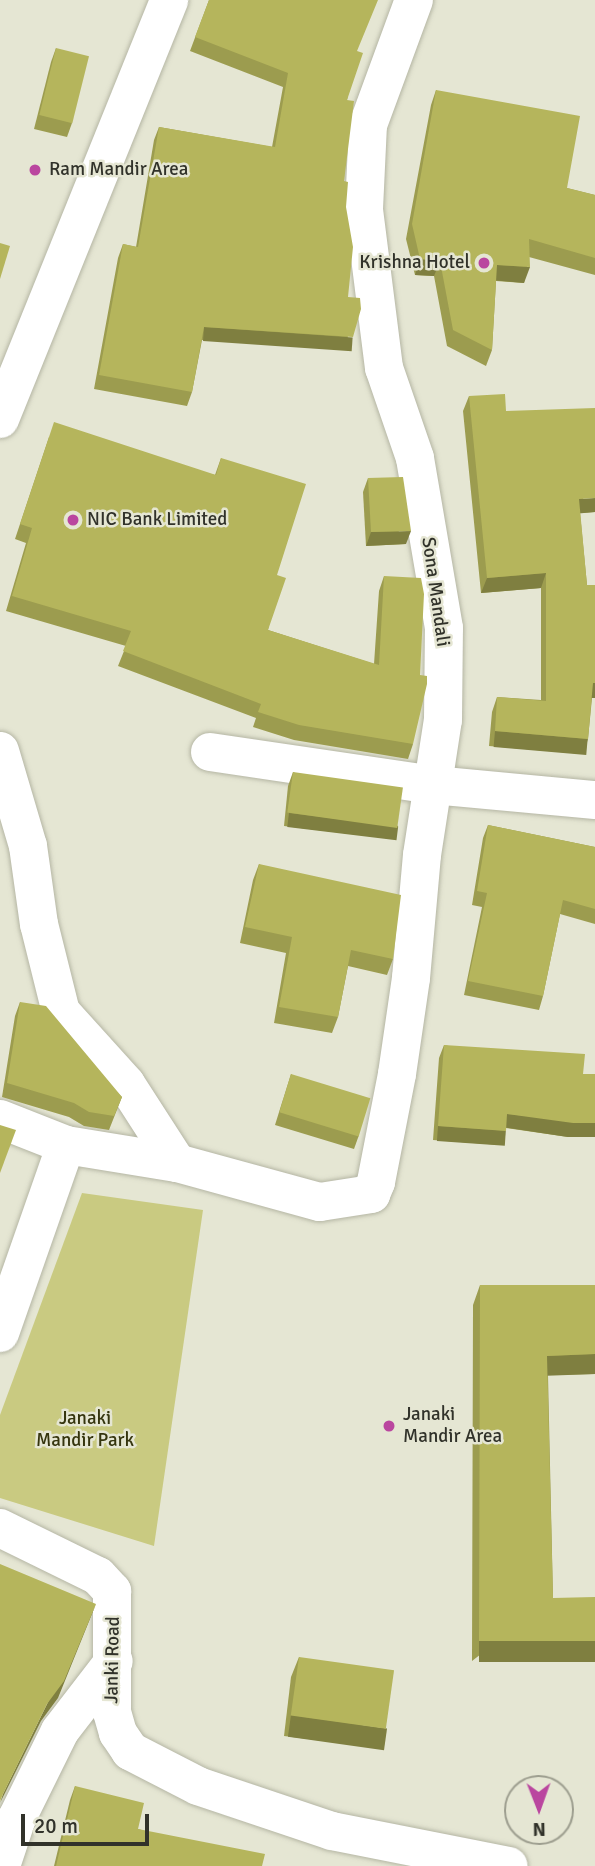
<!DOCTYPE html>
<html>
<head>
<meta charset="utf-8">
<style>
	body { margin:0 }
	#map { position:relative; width:595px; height:1866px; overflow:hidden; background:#e5e6d3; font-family:Signika,sans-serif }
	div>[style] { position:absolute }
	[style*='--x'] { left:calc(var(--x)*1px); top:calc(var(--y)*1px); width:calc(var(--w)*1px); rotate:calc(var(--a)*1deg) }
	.green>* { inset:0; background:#c9ca81 }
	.roads { filter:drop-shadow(0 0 2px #b5b6a4) drop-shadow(0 0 2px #b5b6a4) }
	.minor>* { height:38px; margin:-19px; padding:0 19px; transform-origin:19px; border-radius:19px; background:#fff }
	.tertiary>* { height:38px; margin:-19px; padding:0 19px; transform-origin:19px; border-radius:19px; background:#fff }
	.wall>* { inset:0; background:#9c9c4f }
	.shaded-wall>* { inset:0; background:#7f7f40; transform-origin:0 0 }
	.building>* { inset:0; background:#b5b55c; transform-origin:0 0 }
	.dots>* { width:19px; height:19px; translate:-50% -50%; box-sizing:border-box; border:4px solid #e5e6d3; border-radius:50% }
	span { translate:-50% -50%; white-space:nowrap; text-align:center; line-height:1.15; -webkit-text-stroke:5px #e5e6d3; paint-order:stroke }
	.poi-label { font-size:19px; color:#31322a }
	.left { translate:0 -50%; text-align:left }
	.right { translate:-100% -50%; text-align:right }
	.street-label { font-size:19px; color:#31322a }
	.park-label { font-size:19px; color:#35350e }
	.north { position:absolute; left:504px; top:1775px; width:70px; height:70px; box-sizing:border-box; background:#e5e6d3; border:2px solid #9d9e8f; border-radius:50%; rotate:179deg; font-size:19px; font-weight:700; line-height:28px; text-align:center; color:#31322a }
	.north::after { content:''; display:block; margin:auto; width:24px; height:32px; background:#ba469f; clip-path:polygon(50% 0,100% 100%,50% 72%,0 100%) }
	.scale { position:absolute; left:21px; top:1814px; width:128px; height:32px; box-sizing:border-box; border:4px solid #31322a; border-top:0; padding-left:9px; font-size:21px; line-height:24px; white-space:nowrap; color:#31322a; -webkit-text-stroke:5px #e5e6d3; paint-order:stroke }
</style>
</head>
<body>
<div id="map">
	<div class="green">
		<i style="clip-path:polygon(82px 1193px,203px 1210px,154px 1546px,0 1498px,0 1415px)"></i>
	</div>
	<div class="roads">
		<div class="minor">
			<i style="--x:0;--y:419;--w:452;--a:-68"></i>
			<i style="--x:0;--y:751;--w:99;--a:73.6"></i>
			<i style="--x:28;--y:846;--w:79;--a:82"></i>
			<i style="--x:39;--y:924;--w:91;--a:76"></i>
			<i style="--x:61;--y:1012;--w:97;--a:47.9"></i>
			<i style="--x:126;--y:1084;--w:94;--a:57.2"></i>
			<i style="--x:210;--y:752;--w:225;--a:8.4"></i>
			<i style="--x:433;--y:785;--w:163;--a:5.3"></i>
			<i style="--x:371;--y:1194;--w:13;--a:-67"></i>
			<i style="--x:376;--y:1182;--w:110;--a:-79"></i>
			<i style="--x:397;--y:1074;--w:97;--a:-81.7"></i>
			<i style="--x:411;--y:978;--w:123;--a:-84.9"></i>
			<i style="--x:422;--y:855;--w:137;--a:-81.2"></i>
			<i style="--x:443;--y:720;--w:92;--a:-89.4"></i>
			<i style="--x:444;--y:628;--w:172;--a:-99.7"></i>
			<i style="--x:415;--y:458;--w:95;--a:-109"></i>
			<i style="--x:384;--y:368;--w:160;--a:-97.2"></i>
			<i style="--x:364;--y:209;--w:84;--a:-87.3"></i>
			<i style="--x:368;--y:125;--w:133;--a:-69.8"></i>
		</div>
		<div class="tertiary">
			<i style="--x:0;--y:1119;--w:71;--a:21.5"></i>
			<i style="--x:66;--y:1145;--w:112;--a:9.2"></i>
			<i style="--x:177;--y:1163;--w:148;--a:15.3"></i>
			<i style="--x:320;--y:1202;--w:52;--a:-8.9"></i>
			<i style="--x:0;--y:1333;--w:199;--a:-70.7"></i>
			<i style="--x:0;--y:1528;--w:109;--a:26.1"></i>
			<i style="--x:98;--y:1576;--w:21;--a:47"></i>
			<i style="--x:112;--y:1591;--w:121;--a:90"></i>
			<i style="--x:112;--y:1712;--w:22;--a:74"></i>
			<i style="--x:118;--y:1733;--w:22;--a:56"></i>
			<i style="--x:130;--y:1751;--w:76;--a:27.2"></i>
			<i style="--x:198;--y:1786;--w:141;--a:18.6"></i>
			<i style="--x:332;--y:1831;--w:180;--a:11.2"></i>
			<i style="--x:1;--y:1866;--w:51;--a:-71.6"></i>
			<i style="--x:17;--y:1818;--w:97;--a:-63.7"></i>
			<i style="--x:60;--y:1731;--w:88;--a:-52.4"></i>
		</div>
	</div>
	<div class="wall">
		<i style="clip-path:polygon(209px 0,357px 51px,347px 100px,344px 181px,346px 207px,348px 350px,202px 340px,192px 392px,187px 406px,94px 389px,118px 258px,123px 244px,136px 247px,154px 140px,159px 127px,272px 147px,283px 87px,190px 51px)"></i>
		<i style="clip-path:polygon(56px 48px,72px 123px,67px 137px,34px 129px,51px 62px)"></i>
		<i style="clip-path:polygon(436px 90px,567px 188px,595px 195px,595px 275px,529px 257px,524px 283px,496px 281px,492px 350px,486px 366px,447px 346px,434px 276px,415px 275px,406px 239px,431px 105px)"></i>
		<i style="clip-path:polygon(469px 396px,506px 411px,595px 512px,580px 513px,587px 585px,595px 585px,595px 698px,592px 698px,588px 739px,583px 754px,489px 746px,492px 712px,497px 697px,541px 700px,541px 588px,481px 593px,463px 411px)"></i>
		<i style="clip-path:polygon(49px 437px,215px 475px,221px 458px,277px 575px,268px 630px,374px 664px,379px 591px,384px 576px,413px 744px,408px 759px,294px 740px,253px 727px,256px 718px,118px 666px,126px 646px,6px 611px,26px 543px,15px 539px)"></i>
		<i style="clip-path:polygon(368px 478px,406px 544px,366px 546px,363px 492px)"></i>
		<i style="clip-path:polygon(293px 772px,398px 826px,393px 839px,284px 826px,288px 786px)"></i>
		<i style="clip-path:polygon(488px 825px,595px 847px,595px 924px,560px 914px,543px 996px,539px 1010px,464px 995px,482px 907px,472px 905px,483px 838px)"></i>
		<i style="clip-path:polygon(259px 864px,393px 959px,387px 975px,348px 966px,338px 1017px,332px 1033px,274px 1023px,286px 953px,240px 943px,253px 880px)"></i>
		<i style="clip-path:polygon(20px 1002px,122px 1097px,109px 1130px,84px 1126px,69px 1117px,2px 1097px,15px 1016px)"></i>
		<i style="clip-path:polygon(444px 1045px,583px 1074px,595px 1074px,595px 1137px,568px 1137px,506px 1128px,501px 1145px,433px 1140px,439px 1058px)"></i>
		<i style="clip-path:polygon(291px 1074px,359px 1135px,354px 1149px,275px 1125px)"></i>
		<i style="clip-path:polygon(480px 1285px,595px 1285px,595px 1374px,548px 1375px,553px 1598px,472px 1661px,473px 1305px)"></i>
		<i style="clip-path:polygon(299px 1657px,380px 1748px,284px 1736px,291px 1677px)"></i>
		<i style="clip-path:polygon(75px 1786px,138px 1829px,262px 1866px,54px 1866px,70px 1800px)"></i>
	</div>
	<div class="shaded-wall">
		<i style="clip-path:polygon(420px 259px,440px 261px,434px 276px,415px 275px)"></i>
		<i style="clip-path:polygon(497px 265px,530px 267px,524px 283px,491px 280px)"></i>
		<i style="left:204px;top:327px;width:149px;height:14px;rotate:4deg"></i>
		<i style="clip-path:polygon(595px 498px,595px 512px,573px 514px,579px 499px)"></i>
		<i style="clip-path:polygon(411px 531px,406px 544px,366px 546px,371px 532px)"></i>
		<i style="clip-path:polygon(546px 573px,541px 588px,481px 593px,487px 578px)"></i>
		<i style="clip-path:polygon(593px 683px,595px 683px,595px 698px,588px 698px)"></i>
		<i style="left:495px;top:731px;width:93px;height:16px;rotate:5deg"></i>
		<i style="left:289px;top:813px;width:110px;height:14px;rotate:7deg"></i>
		<i style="clip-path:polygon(507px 1114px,595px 1123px,595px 1137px,568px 1137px,502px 1127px)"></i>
		<i style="left:438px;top:1126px;width:68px;height:15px;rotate:4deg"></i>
		<i style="clip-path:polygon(595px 1354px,595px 1374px,540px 1376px,547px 1356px)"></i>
		<i style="clip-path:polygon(96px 1604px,58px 1698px,41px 1721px,0 1803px,3px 1794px)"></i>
		<i style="left:479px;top:1641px;width:116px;height:21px"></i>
		<i style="left:291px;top:1715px;width:97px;height:22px;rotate:8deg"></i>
	</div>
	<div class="building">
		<i style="clip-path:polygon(209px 0,378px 0,357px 51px,363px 53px,347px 100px,354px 101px,344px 181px,348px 182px,346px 207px,353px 247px,348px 297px,360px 298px,361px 309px,353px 337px,204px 327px,192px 392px,99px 375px,123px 244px,138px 247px,159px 127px,275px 147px,288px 73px,195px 37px)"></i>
		<i style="left:56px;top:48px;width:34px;height:69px;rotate:14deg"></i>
		<i style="clip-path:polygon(436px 90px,580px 116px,567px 188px,595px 195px,595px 258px,529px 239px,530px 267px,497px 265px,492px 350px,453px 330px,440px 261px,420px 259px,412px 224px)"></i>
		<i style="clip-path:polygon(0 243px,10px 246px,0 279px)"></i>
		<i style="clip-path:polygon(505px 394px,506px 411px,595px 408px,595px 498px,579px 499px,587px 585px,595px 585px,595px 683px,593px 683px,588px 739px,495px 731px,497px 697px,546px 701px,546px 573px,487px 578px,469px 396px)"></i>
		<i style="clip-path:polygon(54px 422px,216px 475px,221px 458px,306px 484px,277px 575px,286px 578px,268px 630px,379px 665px,384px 576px,421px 578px,424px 594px,420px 675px,427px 676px,427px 684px,413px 744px,299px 725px,258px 712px,261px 704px,123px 651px,131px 631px,12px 596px,32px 528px,20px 524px)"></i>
		<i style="clip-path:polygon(403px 477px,411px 531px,371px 532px,368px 478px)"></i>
		<i style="left:293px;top:772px;width:111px;height:41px;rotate:8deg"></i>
		<i style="clip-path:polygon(488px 825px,595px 847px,595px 909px,563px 900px,543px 996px,468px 981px,487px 893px,477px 891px)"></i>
		<i style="clip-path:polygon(259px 864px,401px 895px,393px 959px,351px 950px,338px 1017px,279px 1007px,292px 937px,245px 927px)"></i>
		<i style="clip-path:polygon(20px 1002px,46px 1006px,122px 1097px,114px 1116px,89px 1112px,74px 1103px,7px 1083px)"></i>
		<i style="clip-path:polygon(444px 1045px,585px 1054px,583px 1074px,595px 1074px,595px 1123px,573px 1123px,507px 1114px,506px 1131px,438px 1126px)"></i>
		<i style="left:291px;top:1074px;width:83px;height:40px;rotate:17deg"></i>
		<i style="clip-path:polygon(0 1125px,16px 1130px,0 1173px)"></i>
		<i style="clip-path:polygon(480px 1285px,595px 1285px,595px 1354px,547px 1356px,553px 1598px,595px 1597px,595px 1641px,479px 1641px)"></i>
		<i style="clip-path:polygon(0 1564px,96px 1604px,64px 1681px,47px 1704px,3px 1794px,0 1801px)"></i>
		<i style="left:299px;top:1657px;width:96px;height:59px;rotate:8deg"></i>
		<i style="clip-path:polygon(75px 1786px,144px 1803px,138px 1829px,265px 1854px,262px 1866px,56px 1866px)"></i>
	</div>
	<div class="dots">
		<i style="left:35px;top:170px;background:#ba469f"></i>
		<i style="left:484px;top:263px;background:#ba469f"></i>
		<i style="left:73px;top:520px;background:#ba469f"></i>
		<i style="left:389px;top:1426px;background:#ba469f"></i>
	</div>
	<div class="poi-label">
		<span class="left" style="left:49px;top:170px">Ram Mandir Area</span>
		<span class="right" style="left:470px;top:263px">Krishna Hotel</span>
		<span class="left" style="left:87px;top:520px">NIC Bank Limited</span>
		<span class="left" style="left:403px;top:1426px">Janaki<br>Mandir Area</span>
	</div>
	<div class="street-label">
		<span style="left:435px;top:592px;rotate:82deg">Sona Mandali</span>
		<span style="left:113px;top:1660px;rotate:-89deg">Janki Road</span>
	</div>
	<div class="park-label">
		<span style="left:85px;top:1430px">Janaki<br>Mandir Park</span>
	</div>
	<div class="north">N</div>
	<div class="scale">20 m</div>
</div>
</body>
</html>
